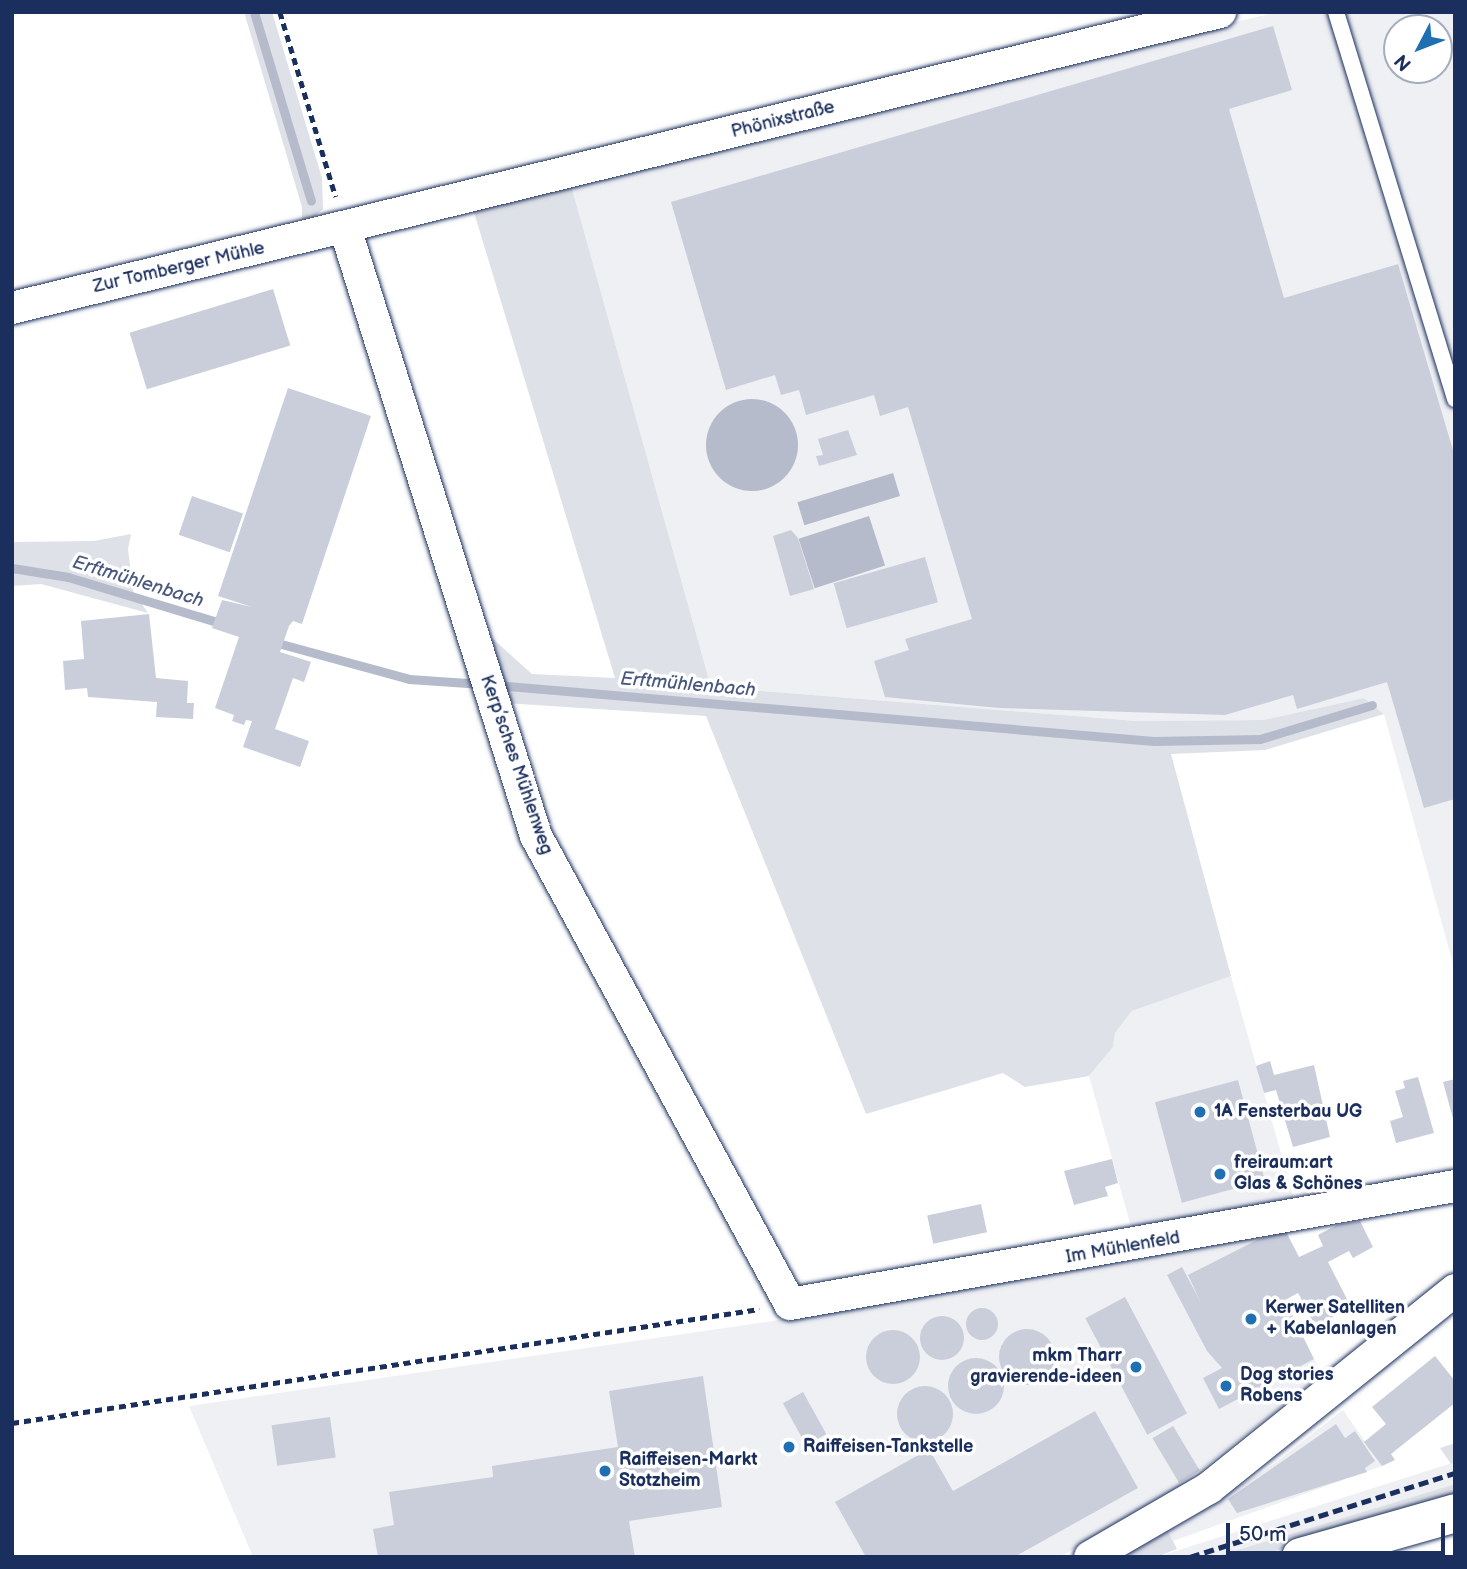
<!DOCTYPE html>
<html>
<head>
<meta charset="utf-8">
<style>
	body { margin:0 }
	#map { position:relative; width:1467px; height:1569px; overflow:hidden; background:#fff; font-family:"Balsamiq Sans",sans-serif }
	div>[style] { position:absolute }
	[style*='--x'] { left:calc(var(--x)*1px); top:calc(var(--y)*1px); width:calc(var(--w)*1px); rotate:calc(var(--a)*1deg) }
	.built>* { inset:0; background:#eff0f4 }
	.green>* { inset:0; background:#dee1e7 }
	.water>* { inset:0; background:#b5bbca; transform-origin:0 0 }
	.round { border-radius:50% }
	.stream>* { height:9px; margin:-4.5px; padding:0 4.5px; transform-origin:4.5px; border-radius:4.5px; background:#b5bbca }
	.building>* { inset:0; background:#caceda; transform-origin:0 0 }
	.path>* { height:4.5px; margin-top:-2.25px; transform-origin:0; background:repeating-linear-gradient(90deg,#1b2f5e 0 7px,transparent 0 12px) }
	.roads { filter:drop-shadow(0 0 2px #1b2f5e) drop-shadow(0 0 2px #1b2f5e) }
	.lane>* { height:16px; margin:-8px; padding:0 8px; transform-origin:8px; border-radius:8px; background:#fff }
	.street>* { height:32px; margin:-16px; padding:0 16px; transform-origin:16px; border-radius:16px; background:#fff }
	.secondary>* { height:38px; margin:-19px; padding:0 19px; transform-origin:19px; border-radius:19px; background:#fff }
	.rail>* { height:5px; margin-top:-2.5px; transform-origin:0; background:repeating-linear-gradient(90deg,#1b2f5e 0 10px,transparent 0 15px) }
	.dots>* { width:19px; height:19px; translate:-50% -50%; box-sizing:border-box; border:4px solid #fff; border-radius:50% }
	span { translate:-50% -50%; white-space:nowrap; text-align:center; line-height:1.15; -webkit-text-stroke:7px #fff; paint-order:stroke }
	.street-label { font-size:18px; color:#1b2f5e }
	.poi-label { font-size:18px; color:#1b2f5e; font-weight:700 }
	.left { translate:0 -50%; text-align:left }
	.right { translate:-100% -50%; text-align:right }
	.water-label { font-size:19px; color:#49597e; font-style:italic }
	.frame { position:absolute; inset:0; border:14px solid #1b2f5e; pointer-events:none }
	.north { position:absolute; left:1383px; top:14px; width:70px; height:70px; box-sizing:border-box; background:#fff; border:2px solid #a4acbf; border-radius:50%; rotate:228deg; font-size:19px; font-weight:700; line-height:28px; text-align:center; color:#1b2f5e }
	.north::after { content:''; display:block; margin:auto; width:24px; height:32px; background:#1f6fb2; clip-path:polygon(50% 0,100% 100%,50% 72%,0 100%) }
	.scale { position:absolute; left:1226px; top:1523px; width:219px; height:32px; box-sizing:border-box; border:4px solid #1b2f5e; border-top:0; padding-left:9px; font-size:21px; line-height:24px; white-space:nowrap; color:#1b2f5e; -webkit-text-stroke:5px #fff; paint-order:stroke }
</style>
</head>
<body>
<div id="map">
	<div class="built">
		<i style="clip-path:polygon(evenodd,1277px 12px,1455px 12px,1455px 971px,1384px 714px,1364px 698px,1263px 720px,1137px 721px,711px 687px,571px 185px,1277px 12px,1397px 28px,1439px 28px,1439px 70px,1397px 70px,1397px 28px)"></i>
		<i style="clip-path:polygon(1231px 976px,1295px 1203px,1133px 1234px,1089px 1076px,1113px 1047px,1115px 1033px,1132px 1011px)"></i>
		<i style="clip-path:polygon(1285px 1229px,1299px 1257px,1275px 1282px,1322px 1375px,1166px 1497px,1059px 1557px,253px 1557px,189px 1406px,773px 1321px)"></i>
		<i style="clip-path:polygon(1343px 1410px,1382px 1466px,1173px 1541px,1167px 1529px,1266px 1470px)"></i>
		<i style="clip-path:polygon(1455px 1462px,1455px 1484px,1214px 1557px,1157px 1557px)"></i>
	</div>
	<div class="green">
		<i style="clip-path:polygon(244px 12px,272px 12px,322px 178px,323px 209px,302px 227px,302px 207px)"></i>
		<i style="clip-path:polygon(571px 185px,711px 687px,1137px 721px,1263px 720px,1364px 698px,1384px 714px,1265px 750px,1171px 754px,1231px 976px,1132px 1011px,1115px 1033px,1113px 1047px,1089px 1076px,1025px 1087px,1003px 1073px,866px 1114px,706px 716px,506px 703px,492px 638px,532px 674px,615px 678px,473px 209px)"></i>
		<i style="clip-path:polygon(131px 534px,128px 549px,133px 591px,148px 613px,41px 584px,12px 586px,12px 542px,94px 541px)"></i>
		<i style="clip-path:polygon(1455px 1443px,1455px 1462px,1451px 1464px,1440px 1448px)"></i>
		<i style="clip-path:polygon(1455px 1484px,1455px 1498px,1255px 1557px,1214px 1557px)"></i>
		<i style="clip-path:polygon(1166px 1527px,1177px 1549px,1157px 1557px,1111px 1557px)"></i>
	</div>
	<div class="water">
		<i class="round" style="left:706px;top:399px;width:92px;height:92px"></i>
		<i style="left:893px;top:473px;width:24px;height:100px;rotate:73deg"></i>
		<i style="left:869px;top:516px;width:52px;height:74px;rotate:72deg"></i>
	</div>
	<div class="stream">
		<i style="--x:254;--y:12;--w:197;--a:73.2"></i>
		<i style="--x:12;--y:568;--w:57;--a:9.1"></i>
		<i style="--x:68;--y:577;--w:163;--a:16.8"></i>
		<i style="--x:274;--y:642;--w:140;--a:15.3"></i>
		<i style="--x:409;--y:679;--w:73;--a:3.9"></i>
		<i style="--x:496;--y:685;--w:660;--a:4.86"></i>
		<i style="--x:1154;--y:741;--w:106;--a:-1.1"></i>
		<i style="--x:1260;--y:739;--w:117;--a:-16.9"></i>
	</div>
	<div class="building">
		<i style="clip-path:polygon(1273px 26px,1292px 90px,1229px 109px,1284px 298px,1398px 264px,1455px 457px,1455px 799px,1424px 808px,1387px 682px,1297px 709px,1293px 695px,1225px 715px,999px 708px,885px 697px,874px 661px,909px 650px,905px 639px,972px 619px,908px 407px,880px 416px,874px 395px,806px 415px,799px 390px,781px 395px,775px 375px,726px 390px,671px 202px)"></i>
		<i style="left:273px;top:289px;width:59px;height:150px;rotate:73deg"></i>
		<i style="clip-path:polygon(288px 388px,371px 416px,302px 624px,293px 621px,289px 626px,280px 652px,311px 662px,304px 682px,293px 678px,275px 729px,309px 741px,300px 767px,243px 747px,252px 721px,246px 720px,244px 725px,232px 721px,234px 715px,215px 708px,239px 637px,212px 628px,222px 600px,252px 607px,218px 596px)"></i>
		<i style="clip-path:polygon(848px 430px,857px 455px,819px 466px,816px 456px,823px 455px,818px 439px)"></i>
		<i style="left:192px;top:496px;width:54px;height:41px;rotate:19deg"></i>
		<i style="clip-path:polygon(791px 530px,798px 538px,814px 589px,790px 596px,773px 536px)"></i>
		<i style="left:925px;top:557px;width:47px;height:95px;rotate:74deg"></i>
		<i style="clip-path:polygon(149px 614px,156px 678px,188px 681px,187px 703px,194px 703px,193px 719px,156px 717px,157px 702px,88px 697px,87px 688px,65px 690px,63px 661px,84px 659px,81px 621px)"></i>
		<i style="clip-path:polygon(1270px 1061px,1274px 1075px,1314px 1065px,1330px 1137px,1293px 1147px,1276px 1090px,1264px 1093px,1256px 1066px)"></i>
		<i style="clip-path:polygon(1418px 1077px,1434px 1133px,1396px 1143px,1390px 1121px,1403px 1117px,1395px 1091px,1405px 1088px,1403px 1081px)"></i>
		<i style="clip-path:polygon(1455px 1079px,1455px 1121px,1454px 1122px,1443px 1082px)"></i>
		<i style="left:1238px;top:1080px;width:104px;height:86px;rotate:75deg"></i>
		<i style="clip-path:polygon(1112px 1159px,1118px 1183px,1105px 1187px,1108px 1196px,1074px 1205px,1064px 1171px)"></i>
		<i style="left:981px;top:1204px;width:29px;height:55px;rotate:78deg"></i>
		<i style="clip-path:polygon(1360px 1221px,1373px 1247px,1353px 1258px,1349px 1251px,1328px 1262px,1350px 1305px,1320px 1326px,1314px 1324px,1298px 1293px,1285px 1300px,1314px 1359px,1219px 1409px,1203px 1378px,1222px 1368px,1207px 1351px,1167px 1275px,1182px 1267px,1200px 1301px,1188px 1275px,1259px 1239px,1286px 1232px,1299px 1257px,1323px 1246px,1318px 1235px,1337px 1225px)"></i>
		<i style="left:1125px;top:1297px;width:132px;height:45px;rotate:62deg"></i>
		<i class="round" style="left:966px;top:1308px;width:32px;height:32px"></i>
		<i class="round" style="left:920px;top:1316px;width:44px;height:44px"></i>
		<i class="round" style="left:999px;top:1329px;width:56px;height:56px"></i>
		<i class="round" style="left:866px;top:1330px;width:54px;height:54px"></i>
		<i style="clip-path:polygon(1435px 1356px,1455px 1381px,1455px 1403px,1391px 1454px,1395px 1460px,1382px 1466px,1364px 1442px,1386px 1424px,1372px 1407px)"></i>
		<i class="round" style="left:948px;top:1358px;width:56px;height:56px"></i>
		<i style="clip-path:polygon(703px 1376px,722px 1507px,629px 1521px,635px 1557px,378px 1557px,373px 1529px,394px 1525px,389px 1492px,493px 1477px,492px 1466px,618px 1447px,609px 1391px)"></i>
		<i class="round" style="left:897px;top:1386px;width:56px;height:56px"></i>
		<i style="left:803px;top:1392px;width:48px;height:23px;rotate:61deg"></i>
		<i style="clip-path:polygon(1095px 1411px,1138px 1488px,1014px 1557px,866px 1557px,835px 1502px,929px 1449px,953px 1491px)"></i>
		<i style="left:330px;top:1417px;width:41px;height:59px;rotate:82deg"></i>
		<i style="clip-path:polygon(1336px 1424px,1345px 1438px,1355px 1431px,1375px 1461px,1365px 1468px,1367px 1472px,1237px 1513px,1228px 1499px)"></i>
		<i style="left:1173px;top:1426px;width:52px;height:24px;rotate:59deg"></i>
	</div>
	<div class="path">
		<i style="--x:280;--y:12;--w:193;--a:73.2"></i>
		<i style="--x:12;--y:1423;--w:756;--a:-8.68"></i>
	</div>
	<div class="roads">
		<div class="lane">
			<i style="--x:1336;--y:12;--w:405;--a:72.9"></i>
		</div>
		<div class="street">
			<i style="--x:345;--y:228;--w:637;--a:72.56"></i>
			<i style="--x:536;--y:836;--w:532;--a:61.51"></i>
			<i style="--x:790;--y:1304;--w:675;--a:-10.06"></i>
			<i style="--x:12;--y:308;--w:1244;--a:-13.77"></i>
			<i style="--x:1090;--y:1557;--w:138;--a:-30.1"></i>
			<i style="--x:1209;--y:1488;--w:316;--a:-38.8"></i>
		</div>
		<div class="secondary">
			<i style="--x:1301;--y:1557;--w:160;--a:-15.9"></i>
		</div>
	</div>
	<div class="rail">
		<i style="--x:1190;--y:1557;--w:278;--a:-17.6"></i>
	</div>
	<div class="dots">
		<i style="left:1200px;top:1112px;background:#1f6fb2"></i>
		<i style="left:1220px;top:1174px;background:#1f6fb2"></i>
		<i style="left:1251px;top:1319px;background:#1f6fb2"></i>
		<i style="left:1136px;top:1367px;background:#1f6fb2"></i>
		<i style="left:1226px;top:1386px;background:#1f6fb2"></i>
		<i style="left:789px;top:1447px;background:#1f6fb2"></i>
		<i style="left:605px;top:1471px;background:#1f6fb2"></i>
	</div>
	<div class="street-label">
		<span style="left:783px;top:120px;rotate:-14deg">Phönixstraße</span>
		<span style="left:179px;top:268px;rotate:-13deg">Zur Tomberger Mühle</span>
		<span style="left:516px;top:765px;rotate:71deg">Kerp’sches Mühlenweg</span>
		<span style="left:1123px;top:1248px;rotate:-10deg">Im Mühlenfeld</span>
	</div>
	<div class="poi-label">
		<span class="left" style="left:1214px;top:1112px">1A Fensterbau UG</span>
		<span class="left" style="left:1234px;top:1174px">freiraum:art<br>Glas &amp; Schönes</span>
		<span class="left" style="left:1265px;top:1319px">Kerwer Satelliten<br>+ Kabelanlagen</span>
		<span class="right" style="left:1122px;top:1367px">mkm Tharr<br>gravierende-ideen</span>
		<span class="left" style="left:1240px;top:1386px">Dog stories<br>Robens</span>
		<span class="left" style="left:803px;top:1447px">Raiffeisen-Tankstelle</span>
		<span class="left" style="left:619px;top:1471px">Raiffeisen-Markt<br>Stotzheim</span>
	</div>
	<div class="water-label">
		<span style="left:138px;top:582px;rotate:17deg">Erftmühlenbach</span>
		<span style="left:688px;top:685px;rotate:5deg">Erftmühlenbach</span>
	</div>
	<div class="frame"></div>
	<div class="north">N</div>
	<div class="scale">50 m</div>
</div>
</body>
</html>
